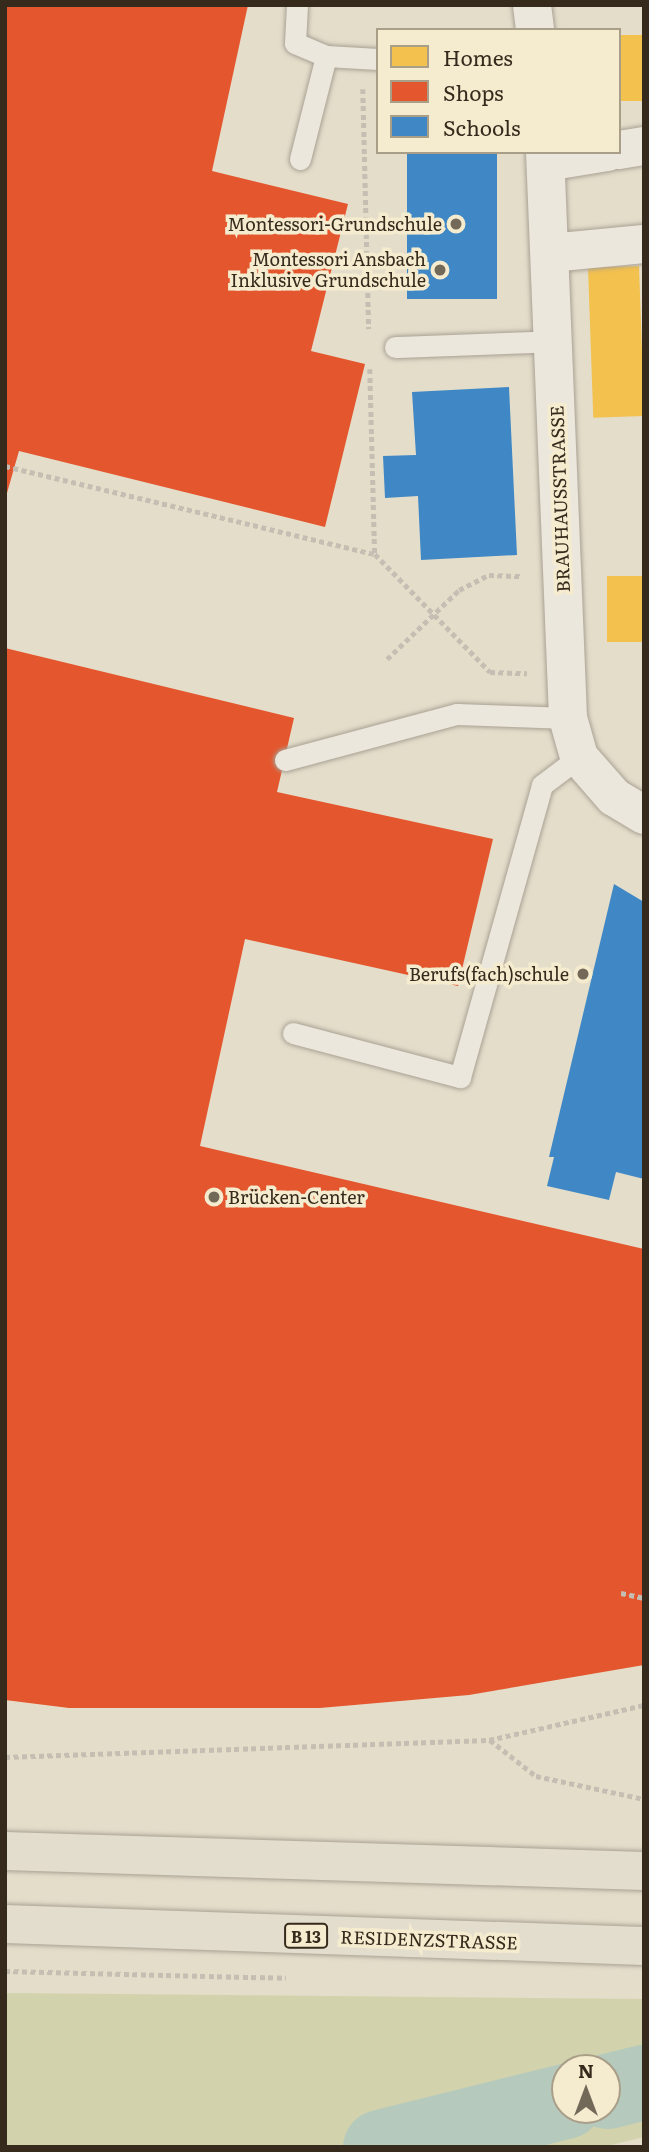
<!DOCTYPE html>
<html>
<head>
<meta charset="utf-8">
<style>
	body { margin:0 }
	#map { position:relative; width:649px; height:2152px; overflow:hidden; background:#e4ddca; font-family:Literata,serif }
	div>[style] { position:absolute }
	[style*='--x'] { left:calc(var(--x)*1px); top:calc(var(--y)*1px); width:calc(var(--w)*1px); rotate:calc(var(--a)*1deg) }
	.green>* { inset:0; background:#d2d3ac }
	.homes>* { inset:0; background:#f2c14e; transform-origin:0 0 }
	.shops>* { inset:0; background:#e4572e }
	.schools>* { inset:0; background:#3f88c5; transform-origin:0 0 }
	.river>* { height:75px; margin:-37.5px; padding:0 37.5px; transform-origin:37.5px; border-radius:37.5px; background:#b6c9bd }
	.path>* { height:4.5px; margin-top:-2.25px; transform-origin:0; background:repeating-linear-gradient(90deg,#c4beb3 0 5px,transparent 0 8.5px) }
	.roads { filter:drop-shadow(0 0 2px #a9a194) drop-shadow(0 0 2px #a9a194) }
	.service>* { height:21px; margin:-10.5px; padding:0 10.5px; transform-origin:10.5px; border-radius:10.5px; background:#ece7dc }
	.minor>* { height:38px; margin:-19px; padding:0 19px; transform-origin:19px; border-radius:19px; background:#ece7dc }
	.secondary>* { height:38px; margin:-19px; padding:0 19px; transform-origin:19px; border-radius:19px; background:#ece7dc }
	.primary>* { height:38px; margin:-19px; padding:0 19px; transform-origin:19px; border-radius:19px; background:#e3ddcd }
	.dots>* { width:19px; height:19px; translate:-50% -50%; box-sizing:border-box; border:4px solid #f5ebcf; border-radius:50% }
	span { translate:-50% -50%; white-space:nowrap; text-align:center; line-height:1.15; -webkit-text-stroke:7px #f5ebcf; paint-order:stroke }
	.shield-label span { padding:2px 5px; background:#f5ebcf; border:2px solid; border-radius:5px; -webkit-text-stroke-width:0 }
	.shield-label { font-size:16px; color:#362a1c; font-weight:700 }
	.poi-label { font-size:18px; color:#362a1c }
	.right { translate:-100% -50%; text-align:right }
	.left { translate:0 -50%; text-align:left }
	.street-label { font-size:18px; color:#362a1c }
	.frame { position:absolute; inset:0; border:7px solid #362a1c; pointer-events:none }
	.legend { position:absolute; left:376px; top:28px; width:245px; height:126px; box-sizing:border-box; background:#f5ebcf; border:2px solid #a99e87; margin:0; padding:9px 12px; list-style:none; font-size:21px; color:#362a1c }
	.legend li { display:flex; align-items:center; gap:14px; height:35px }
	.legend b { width:35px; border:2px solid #a99e87 }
	.north { position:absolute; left:551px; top:2054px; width:70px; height:70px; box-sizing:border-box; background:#f5ebcf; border:2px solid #a99e87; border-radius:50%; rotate:0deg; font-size:19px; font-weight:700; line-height:28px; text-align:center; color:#362a1c }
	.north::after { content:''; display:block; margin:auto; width:24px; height:32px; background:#736959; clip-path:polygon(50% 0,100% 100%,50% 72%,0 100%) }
</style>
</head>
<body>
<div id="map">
	<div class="green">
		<i style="clip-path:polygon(evenodd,5px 1993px,644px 1999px,644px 2137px,603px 2147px,5px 2147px,5px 1993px,565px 2068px,607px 2068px,607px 2110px,565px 2110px,565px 2068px)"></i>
	</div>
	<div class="homes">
		<i style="left:644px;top:35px;width:66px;height:25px;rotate:90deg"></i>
		<i style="left:639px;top:266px;width:150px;height:51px;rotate:88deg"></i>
		<i style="left:644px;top:576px;width:66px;height:37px;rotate:90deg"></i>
	</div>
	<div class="shops">
		<i style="clip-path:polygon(5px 5px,248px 5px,212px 171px,348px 204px,311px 351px,365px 364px,325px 527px,19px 451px,5px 500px)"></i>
		<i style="clip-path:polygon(5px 648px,294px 718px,277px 792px,493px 839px,458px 986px,245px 939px,200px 1146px,644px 1249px,644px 1665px,469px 1695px,320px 1708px,69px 1708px,5px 1700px)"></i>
	</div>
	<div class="schools">
		<i style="left:407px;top:152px;width:90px;height:147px"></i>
		<i style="clip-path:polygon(509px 387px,517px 555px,421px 560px,418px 496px,385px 498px,383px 456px,416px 455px,412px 392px)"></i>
		<i style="clip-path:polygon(614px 884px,644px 902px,644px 1179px,616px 1172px,609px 1200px,547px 1186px,554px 1157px,549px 1157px)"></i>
	</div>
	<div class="river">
		<i style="--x:607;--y:2091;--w:38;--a:-14"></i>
		<i style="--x:380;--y:2147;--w:191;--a:-14"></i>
	</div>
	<div class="path">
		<i style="--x:363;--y:89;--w:240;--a:88.6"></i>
		<i style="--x:370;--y:369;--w:185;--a:88.5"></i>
		<i style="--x:375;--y:554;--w:165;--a:45.7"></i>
		<i style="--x:490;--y:672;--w:37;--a:2"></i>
		<i style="--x:5;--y:466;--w:380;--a:13.4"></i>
		<i style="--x:387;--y:659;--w:100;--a:-43.8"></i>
		<i style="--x:459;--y:590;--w:34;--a:-27"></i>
		<i style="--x:489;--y:575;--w:34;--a:2"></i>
		<i style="--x:621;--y:1593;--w:24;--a:12"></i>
		<i style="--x:490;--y:1740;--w:58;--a:38"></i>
		<i style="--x:536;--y:1776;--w:110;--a:12"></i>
		<i style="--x:5;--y:1757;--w:484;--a:-2"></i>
		<i style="--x:489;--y:1740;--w:159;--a:-12.7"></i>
		<i style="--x:5;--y:1971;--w:281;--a:1.4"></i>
	</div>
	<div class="roads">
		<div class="service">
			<i style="--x:297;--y:5;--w:38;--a:93"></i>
			<i style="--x:295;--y:43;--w:34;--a:23"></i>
			<i style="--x:326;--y:56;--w:52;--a:3.3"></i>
			<i style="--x:300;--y:159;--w:106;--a:-75.8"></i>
			<i style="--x:395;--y:347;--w:160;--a:-2.1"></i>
			<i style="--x:285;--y:760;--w:178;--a:-15"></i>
			<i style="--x:457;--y:714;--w:111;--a:2.1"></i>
			<i style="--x:293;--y:1033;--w:173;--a:14.8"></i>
			<i style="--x:460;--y:1077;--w:303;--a:-74.3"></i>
			<i style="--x:542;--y:785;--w:46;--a:-37.1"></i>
		</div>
		<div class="minor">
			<i style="--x:619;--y:150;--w:25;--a:-9"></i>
			<i style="--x:546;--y:162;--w:62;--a:-9.3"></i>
			<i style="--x:550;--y:253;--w:94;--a:-5.5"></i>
		</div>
		<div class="secondary">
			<i style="--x:532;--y:5;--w:25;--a:83"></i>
			<i style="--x:545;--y:152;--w:566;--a:87.67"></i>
			<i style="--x:568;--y:718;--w:41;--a:74.2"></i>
			<i style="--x:579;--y:757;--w:53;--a:48.8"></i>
			<i style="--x:614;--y:797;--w:35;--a:31"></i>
		</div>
		<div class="primary">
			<i style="--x:5;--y:1851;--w:639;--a:1.79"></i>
			<i style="--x:5;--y:1924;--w:639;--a:1.97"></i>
		</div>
	</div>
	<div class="dots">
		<i style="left:456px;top:224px;background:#736959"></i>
		<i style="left:440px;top:270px;background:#736959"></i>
		<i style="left:583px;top:974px;background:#736959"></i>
		<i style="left:214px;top:1197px;background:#736959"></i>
	</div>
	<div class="shield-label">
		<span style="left:306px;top:1936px">B 13</span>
	</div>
	<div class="poi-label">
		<span class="right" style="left:442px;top:224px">Montessori-Grundschule</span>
		<span class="right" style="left:426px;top:270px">Montessori Ansbach<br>Inklusive Grundschule</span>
		<span class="right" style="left:569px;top:974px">Berufs(fach)schule</span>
		<span class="left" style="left:228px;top:1197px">Brücken-Center</span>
	</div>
	<div class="street-label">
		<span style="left:560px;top:499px;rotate:-92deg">BRAUHAUSSTRASSE</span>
		<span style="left:429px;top:1940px;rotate:2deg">RESIDENZSTRASSE</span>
	</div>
	<div class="frame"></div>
	<ul class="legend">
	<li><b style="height:19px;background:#f2c14e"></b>Homes</li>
	<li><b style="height:19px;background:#e4572e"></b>Shops</li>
	<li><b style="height:19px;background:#3f88c5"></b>Schools</li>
	</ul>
	<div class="north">N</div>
</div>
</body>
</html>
